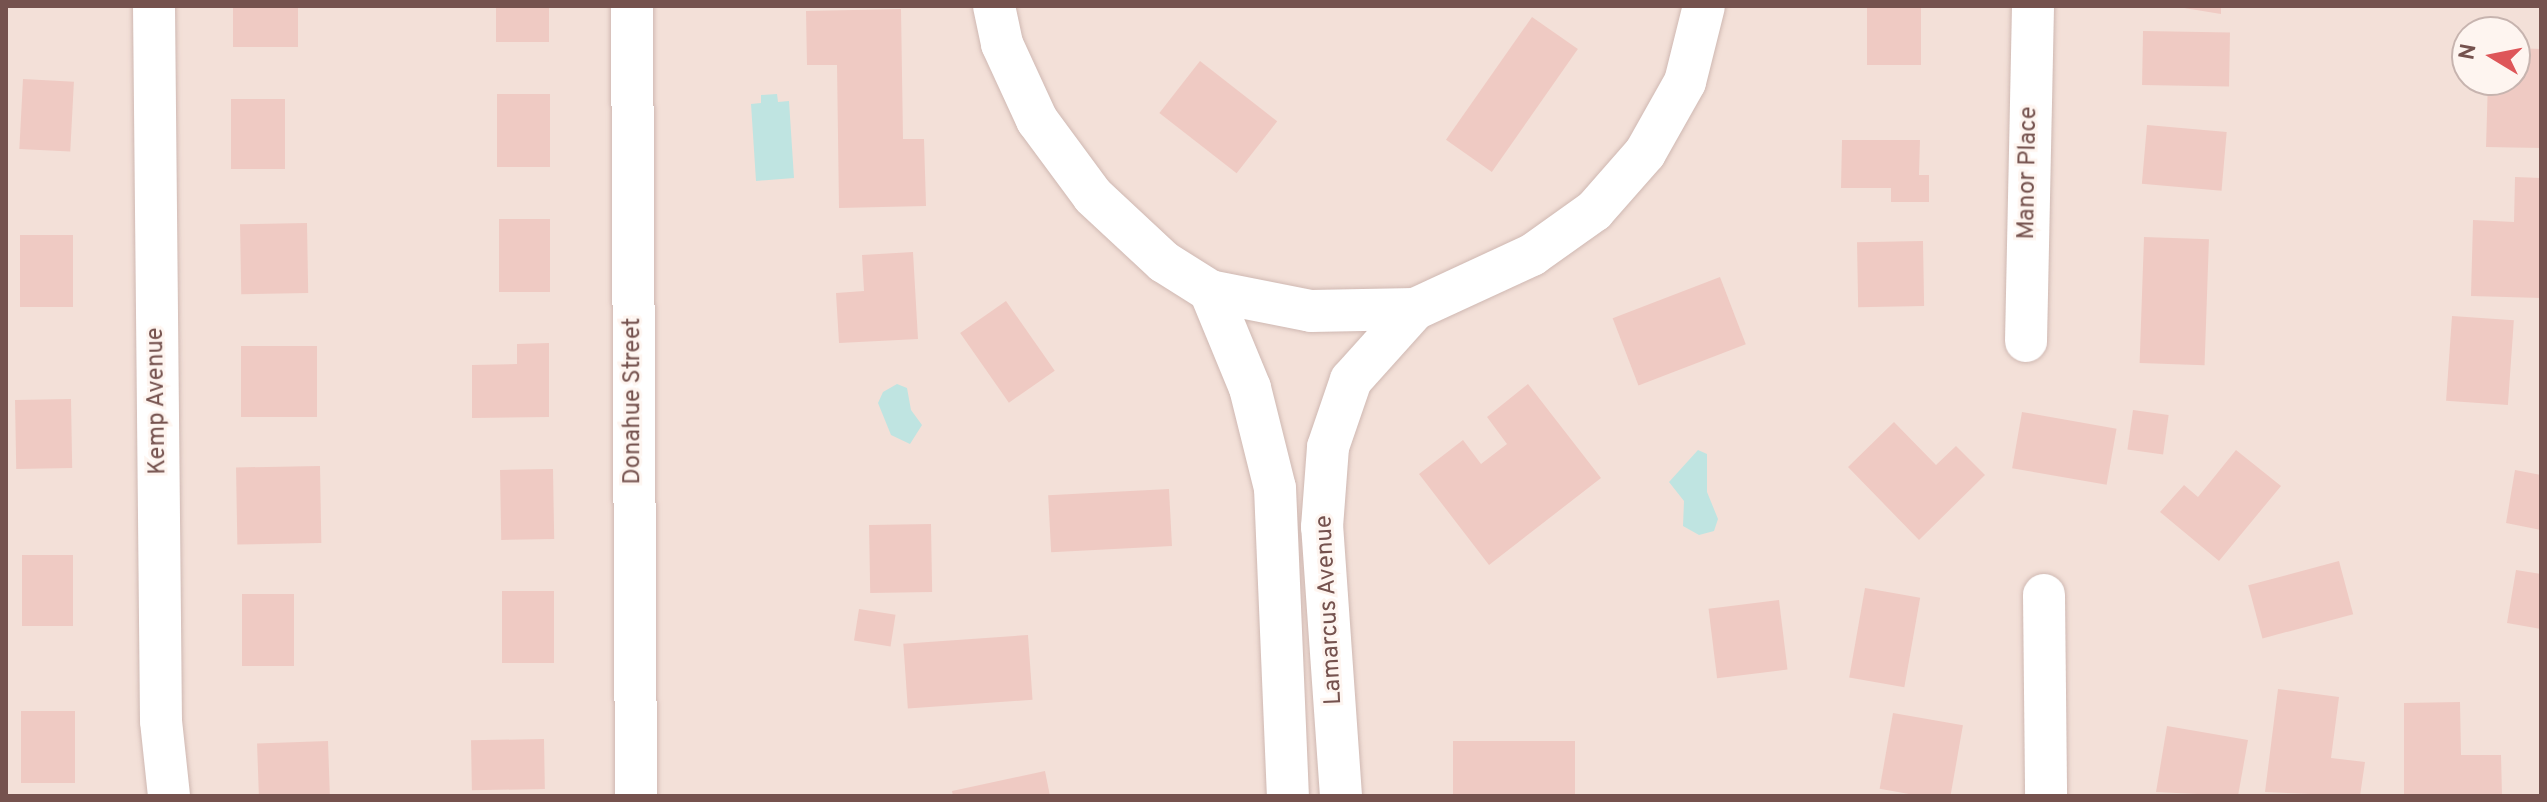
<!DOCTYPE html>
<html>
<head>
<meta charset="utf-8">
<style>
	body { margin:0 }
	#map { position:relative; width:2547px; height:802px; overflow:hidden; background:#fbf0ea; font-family:Overpass,sans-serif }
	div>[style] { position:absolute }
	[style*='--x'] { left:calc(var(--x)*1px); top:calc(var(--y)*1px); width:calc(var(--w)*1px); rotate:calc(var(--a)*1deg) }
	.residential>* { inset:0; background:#f3e0d8 }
	.water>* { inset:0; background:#bfe4e1 }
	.building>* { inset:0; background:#efcac3; transform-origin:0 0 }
	.roads { filter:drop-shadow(0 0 2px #cfb8b2) drop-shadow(0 0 2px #cfb8b2) }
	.street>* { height:42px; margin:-21px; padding:0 21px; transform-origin:21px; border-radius:21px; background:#fff }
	span { translate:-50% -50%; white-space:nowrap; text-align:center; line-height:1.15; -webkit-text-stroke:6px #fef5f0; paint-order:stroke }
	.street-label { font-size:24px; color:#75524e }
	.frame { position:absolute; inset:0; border:8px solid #75524e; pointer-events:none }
	.north { position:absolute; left:2451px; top:16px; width:80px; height:80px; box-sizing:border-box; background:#fef5f0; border:2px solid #c7b4af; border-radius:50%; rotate:280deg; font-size:22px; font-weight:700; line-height:32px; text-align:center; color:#75524e }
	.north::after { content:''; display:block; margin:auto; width:28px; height:36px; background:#de5659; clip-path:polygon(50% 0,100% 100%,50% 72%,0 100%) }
</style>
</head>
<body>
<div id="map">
	<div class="residential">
		<i style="clip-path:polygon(evenodd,6px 6px,2541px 6px,2541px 796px,6px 796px,6px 6px,2467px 32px,2515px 32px,2515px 80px,2467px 80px,2467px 32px)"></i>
	</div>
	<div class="water">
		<i style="clip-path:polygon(777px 94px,778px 102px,789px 101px,794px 178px,756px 181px,751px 104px,761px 103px,761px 95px)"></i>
		<i style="clip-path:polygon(897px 384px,907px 388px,911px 410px,922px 425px,910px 444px,891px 435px,878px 403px,883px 392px)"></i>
		<i style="clip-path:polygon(1698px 450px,1707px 454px,1707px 492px,1718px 519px,1714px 531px,1699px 535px,1683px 526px,1684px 501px,1669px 482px)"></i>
	</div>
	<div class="building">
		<i style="left:233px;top:6px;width:65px;height:41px"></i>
		<i style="left:496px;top:6px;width:53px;height:36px"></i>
		<i style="left:1867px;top:6px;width:54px;height:59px"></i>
		<i style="clip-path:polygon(2172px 6px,2221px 6px,2221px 14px)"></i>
		<i style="clip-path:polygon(901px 9px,903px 139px,924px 139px,926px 206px,839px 208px,837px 65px,807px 65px,806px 11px)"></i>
		<i style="left:1532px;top:17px;width:56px;height:150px;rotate:35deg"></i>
		<i style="left:2143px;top:31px;width:87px;height:54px;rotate:1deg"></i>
		<i style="clip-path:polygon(2515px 48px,2541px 49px,2541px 148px,2486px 147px,2488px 80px,2515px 80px)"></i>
		<i style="left:1200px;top:61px;width:98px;height:66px;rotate:38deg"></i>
		<i style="left:23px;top:79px;width:51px;height:70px;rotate:3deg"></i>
		<i style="left:550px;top:94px;width:73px;height:53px;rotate:90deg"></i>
		<i style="left:231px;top:99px;width:54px;height:70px"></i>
		<i style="left:2147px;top:125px;width:80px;height:59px;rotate:5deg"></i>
		<i style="clip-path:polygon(1842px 140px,1920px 140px,1919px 175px,1929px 175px,1929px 202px,1891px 202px,1891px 188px,1841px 188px)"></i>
		<i style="clip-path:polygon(2515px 177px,2541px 178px,2541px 298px,2471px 296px,2473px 220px,2514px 222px)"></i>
		<i style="left:499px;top:219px;width:51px;height:73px"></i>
		<i style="left:307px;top:223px;width:70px;height:67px;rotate:89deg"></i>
		<i style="left:73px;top:235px;width:72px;height:53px;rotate:90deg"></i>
		<i style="left:2144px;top:237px;width:65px;height:126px;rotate:2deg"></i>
		<i style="left:1923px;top:241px;width:65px;height:66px;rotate:89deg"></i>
		<i style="clip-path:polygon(913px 252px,918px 339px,839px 343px,836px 293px,864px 291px,862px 255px)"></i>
		<i style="left:1720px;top:277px;width:72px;height:115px;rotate:69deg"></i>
		<i style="left:1006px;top:301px;width:85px;height:56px;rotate:55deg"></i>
		<i style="left:2452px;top:316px;width:62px;height:85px;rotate:4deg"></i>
		<i style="clip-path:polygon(549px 343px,549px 417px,472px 418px,472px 365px,517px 364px,517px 344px)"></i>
		<i style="left:241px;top:346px;width:76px;height:71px"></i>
		<i style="clip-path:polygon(1528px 384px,1601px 478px,1489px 565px,1419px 474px,1463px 440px,1481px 464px,1507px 444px,1487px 417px)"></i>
		<i style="left:71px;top:399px;width:69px;height:56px;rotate:89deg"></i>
		<i style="left:2133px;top:410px;width:36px;height:40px;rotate:8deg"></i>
		<i style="left:2022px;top:412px;width:96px;height:57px;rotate:10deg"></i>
		<i style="clip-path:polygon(1894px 422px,1936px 465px,1956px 446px,1985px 475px,1919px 540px,1848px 467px)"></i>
		<i style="clip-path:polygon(2236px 450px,2281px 486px,2219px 561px,2160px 512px,2184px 485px,2198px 497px)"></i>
		<i style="left:320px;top:466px;width:77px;height:84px;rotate:89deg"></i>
		<i style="left:553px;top:469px;width:70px;height:53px;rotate:89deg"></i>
		<i style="clip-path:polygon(2515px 470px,2541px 475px,2541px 530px,2506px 523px)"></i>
		<i style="left:1169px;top:489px;width:57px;height:121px;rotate:87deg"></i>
		<i style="left:931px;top:524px;width:68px;height:62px;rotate:89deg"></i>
		<i style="left:22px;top:555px;width:51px;height:71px"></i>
		<i style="left:2339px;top:561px;width:55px;height:94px;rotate:75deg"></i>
		<i style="clip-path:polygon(2516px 570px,2541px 574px,2541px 629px,2507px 623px)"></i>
		<i style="left:1865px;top:588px;width:56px;height:91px;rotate:10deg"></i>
		<i style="left:554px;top:591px;width:72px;height:52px;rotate:90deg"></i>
		<i style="left:242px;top:594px;width:52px;height:72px"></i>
		<i style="left:1779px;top:600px;width:70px;height:71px;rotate:83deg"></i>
		<i style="left:859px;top:609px;width:37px;height:32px;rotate:9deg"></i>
		<i style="left:1028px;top:635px;width:65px;height:125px;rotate:86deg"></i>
		<i style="clip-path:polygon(2278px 689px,2339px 697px,2331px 758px,2365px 762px,2360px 796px,2265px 792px)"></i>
		<i style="clip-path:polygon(2460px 702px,2461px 755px,2501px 755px,2502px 796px,2404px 796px,2404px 703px)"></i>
		<i style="left:75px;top:711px;width:72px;height:54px;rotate:90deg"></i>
		<i style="left:1893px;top:713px;width:71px;height:77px;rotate:10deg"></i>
		<i style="clip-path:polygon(2167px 726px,2248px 740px,2238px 796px,2156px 792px)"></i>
		<i style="left:544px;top:739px;width:50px;height:73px;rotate:89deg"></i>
		<i style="left:328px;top:741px;width:53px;height:71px;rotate:88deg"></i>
		<i style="left:1453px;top:741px;width:122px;height:55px"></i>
		<i style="clip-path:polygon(1045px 771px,1050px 796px,953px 796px,952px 791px)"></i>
	</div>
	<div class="roads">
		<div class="street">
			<i style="--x:154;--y:6;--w:715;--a:89.44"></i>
			<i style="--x:161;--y:721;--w:75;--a:83.9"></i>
			<i style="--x:632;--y:6;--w:790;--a:89.71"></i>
			<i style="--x:994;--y:6;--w:39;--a:78"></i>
			<i style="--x:1002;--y:44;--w:84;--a:65.3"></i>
			<i style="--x:1037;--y:120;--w:94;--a:53.6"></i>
			<i style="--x:1093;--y:196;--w:97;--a:42.9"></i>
			<i style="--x:1164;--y:262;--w:54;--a:32.2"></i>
			<i style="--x:1210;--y:291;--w:103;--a:11.2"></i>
			<i style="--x:1311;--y:311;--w:104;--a:-1.1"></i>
			<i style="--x:1415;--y:309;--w:129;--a:-24.8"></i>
			<i style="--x:1532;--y:255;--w:76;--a:-35.4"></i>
			<i style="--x:1594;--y:211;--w:77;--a:-48.7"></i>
			<i style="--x:1645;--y:153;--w:81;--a:-60.6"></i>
			<i style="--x:1685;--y:82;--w:78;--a:-76"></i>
			<i style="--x:1210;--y:291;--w:105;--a:67.6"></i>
			<i style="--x:1250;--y:388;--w:103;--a:76"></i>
			<i style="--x:1275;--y:488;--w:308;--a:87.6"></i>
			<i style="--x:2026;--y:341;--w:335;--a:-88.8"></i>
			<i style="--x:2044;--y:595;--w:201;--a:89.4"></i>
			<i style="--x:1341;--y:796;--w:270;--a:-94"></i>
			<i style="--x:1322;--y:527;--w:80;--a:-85.7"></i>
			<i style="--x:1328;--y:447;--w:71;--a:-71.1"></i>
			<i style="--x:1351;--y:380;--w:96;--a:-48"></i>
		</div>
	</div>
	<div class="street-label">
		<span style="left:2029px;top:173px;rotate:-89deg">Manor Place</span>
		<span style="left:158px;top:401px;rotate:-91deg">Kemp Avenue</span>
		<span style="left:634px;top:401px;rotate:-90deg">Donahue Street</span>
		<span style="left:1330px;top:610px;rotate:-93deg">Lamarcus Avenue</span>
	</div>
	<div class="frame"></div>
	<div class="north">N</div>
</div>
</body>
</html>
